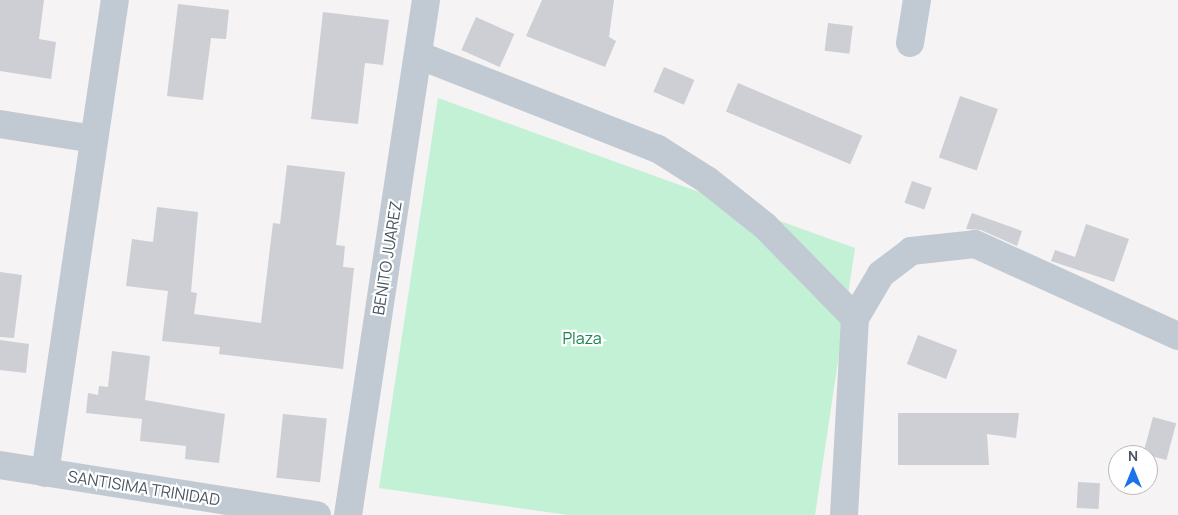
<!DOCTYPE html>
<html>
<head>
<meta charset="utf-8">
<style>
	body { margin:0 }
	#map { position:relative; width:1178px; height:515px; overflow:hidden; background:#f5f3f3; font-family:Manrope,sans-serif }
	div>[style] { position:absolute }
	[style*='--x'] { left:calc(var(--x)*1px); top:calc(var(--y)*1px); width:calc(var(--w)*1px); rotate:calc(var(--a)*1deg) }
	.green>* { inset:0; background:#c3f1d5 }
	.building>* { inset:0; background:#cdcfd5; transform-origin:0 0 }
	.minor>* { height:28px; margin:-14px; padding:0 14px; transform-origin:14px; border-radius:14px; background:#c1cad2 }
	span { translate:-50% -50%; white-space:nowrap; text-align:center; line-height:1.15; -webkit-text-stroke:4.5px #fff; paint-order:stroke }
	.street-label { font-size:16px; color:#4a5661 }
	.park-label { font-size:16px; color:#17864f }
	.north { position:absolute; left:1108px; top:445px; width:50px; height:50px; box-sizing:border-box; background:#fff; border:1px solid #b7bbc0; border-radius:50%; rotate:0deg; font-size:14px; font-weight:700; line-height:20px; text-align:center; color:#4a5661 }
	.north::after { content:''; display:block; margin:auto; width:18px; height:22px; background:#1a73e8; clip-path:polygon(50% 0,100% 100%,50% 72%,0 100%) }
</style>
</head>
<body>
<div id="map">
	<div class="green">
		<i style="clip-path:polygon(438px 98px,855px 248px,815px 515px,568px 515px,379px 488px)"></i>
	</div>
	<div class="building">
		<i style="clip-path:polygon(0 0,44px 0,39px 39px,56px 42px,51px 79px,0 71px)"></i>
		<i style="clip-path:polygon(542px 0,614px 0,609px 37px,616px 41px,605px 67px,526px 36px)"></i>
		<i style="clip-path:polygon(178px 4px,229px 10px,226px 39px,211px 38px,203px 100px,167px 96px)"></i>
		<i style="clip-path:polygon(323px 12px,389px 20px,383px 65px,365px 63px,358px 124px,311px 119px)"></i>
		<i style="left:476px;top:17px;width:42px;height:36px;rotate:24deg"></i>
		<i style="left:828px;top:23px;width:25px;height:28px;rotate:7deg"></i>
		<i style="left:664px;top:67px;width:33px;height:27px;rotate:23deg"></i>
		<i style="left:738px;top:83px;width:135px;height:31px;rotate:23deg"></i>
		<i style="left:960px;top:96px;width:40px;height:65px;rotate:19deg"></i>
		<i style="clip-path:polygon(287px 165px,345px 172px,336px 245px,345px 246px,343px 267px,354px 268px,343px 369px,219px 354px,220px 347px,162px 341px,168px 291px,126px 286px,132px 239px,153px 242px,157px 207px,198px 212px,191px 292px,197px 293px,194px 314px,261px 323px,273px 223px,280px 224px)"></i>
		<i style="left:912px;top:181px;width:21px;height:23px;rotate:19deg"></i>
		<i style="clip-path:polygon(972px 213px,1022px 231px,1017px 246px,981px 230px,966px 229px)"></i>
		<i style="clip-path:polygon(1086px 224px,1129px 239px,1114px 282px,1051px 261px,1055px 250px,1075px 257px)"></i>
		<i style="clip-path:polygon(0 272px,22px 275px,14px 338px,0 337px)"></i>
		<i style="left:918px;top:335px;width:42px;height:31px;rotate:21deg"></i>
		<i style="clip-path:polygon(0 340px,29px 344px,26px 373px,0 370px)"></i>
		<i style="clip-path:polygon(112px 351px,150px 356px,145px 400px,225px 414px,219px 463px,185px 459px,186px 446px,140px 441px,142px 419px,86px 413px,88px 393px,98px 395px,99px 386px,108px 387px)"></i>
		<i style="clip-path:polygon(898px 413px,1019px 413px,1016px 438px,987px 434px,989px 465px,898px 465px)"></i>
		<i style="left:283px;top:414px;width:44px;height:64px;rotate:6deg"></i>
		<i style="left:1153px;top:417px;width:24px;height:38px;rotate:15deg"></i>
		<i style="left:1078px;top:482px;width:22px;height:26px;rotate:3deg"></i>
	</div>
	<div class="minor">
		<i style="--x:910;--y:43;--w:44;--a:-80.8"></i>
		<i style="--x:418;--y:55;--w:258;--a:21.4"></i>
		<i style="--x:658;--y:149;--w:58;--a:32.3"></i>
		<i style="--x:707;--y:180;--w:74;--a:38.4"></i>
		<i style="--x:765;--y:226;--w:129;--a:45.6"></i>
		<i style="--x:855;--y:318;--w:51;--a:-59.4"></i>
		<i style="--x:881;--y:274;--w:38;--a:-37"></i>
		<i style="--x:911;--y:251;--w:64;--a:-6.2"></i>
		<i style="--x:975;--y:244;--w:223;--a:24.4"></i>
		<i style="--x:0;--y:124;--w:95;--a:9.1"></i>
		<i style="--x:0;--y:465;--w:321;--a:9"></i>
		<i style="--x:45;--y:473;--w:478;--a:-81.6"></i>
		<i style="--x:348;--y:515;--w:521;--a:-81.39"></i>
		<i style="--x:844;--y:515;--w:197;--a:-86.8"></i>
	</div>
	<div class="street-label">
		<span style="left:387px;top:258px;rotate:-81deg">BENITO JUAREZ</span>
		<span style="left:144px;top:488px;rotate:9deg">SANTISIMA TRINIDAD</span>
	</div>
	<div class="park-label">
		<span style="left:582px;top:338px">Plaza</span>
	</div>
	<div class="north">N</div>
</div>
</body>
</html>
